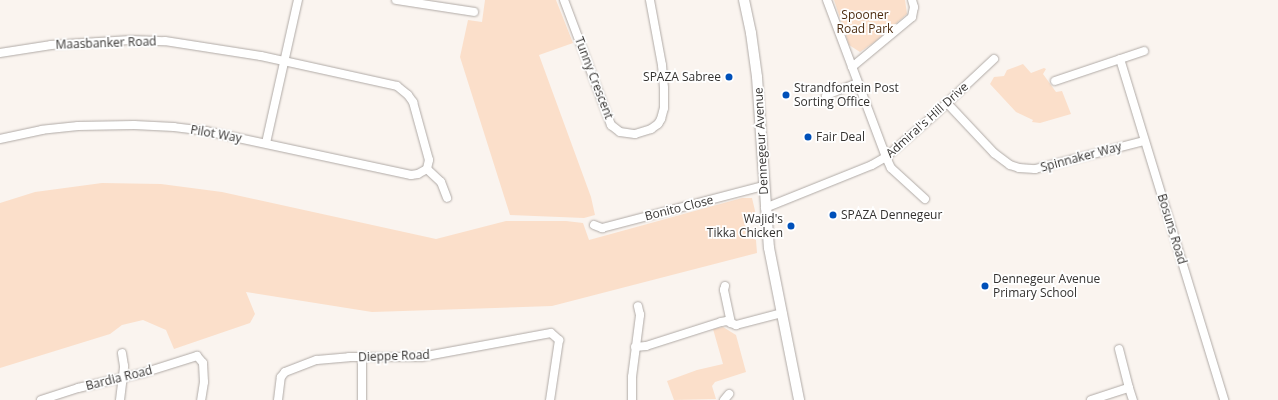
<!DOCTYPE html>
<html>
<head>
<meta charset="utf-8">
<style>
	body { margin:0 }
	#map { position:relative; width:1278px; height:400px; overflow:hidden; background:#faf4ef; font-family:"Open Sans",sans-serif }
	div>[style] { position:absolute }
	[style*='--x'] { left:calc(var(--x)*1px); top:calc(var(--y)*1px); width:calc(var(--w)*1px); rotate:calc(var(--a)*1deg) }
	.green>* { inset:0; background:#fbdfca }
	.roads { filter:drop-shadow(0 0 1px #b0aaa6) drop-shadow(0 0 1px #b0aaa6) }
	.minor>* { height:8px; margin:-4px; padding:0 4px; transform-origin:4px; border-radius:4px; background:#fff }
	.tertiary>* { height:10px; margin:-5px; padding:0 5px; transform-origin:5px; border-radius:5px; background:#fff }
	.dots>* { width:11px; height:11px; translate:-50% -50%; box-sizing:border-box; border:2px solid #fff; border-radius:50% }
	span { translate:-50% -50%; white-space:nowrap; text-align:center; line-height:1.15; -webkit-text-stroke:3.5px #fff; paint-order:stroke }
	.park-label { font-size:12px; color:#4d2d11 }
	.street-label { font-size:12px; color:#343230 }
	.poi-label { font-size:12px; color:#343230 }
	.right { translate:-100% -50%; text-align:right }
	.left { translate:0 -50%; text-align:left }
</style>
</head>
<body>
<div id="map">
	<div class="green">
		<i style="clip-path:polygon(485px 0,556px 0,573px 43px,539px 55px,591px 197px,595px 215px,584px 218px,510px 215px,460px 57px,468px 20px,482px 22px)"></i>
		<i style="clip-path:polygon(834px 0,905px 0,907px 14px,876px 41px,860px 52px,849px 45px)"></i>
		<i style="clip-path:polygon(1023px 64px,1031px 73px,1044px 68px,1046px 69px,1043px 74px,1056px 92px,1062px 91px,1071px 114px,1040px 123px,1032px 122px,1033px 120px,1016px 112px,990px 84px,994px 77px,1004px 76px,1007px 70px)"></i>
		<i style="clip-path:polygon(102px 183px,161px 184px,222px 192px,436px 239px,506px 221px,566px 221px,583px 223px,589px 240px,742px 198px,752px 198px,756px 215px,745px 224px,746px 235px,756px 240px,757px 253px,552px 306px,372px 312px,246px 292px,255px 314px,250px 323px,174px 349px,166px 330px,143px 320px,122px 325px,110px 334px,0 368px,0 203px,35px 192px)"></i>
		<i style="clip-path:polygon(723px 327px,736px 335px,746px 372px,715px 382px,712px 386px,716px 399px,674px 400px,667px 381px,697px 370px,723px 364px,713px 329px)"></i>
	</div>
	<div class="roads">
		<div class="minor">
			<i style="--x:396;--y:0;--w:79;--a:8.7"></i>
			<i style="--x:564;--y:0;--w:134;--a:69.4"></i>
			<i style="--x:611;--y:125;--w:11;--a:38"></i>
			<i style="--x:620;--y:132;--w:15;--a:8"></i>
			<i style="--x:635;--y:134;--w:17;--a:-17"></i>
			<i style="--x:651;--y:129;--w:9;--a:-36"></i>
			<i style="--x:658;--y:124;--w:6;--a:-59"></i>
			<i style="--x:661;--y:119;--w:11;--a:-75"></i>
			<i style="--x:664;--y:108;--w:20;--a:-90"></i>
			<i style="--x:664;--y:88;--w:23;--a:-95"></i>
			<i style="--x:662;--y:65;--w:66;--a:-100.5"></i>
			<i style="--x:827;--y:0;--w:168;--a:69.4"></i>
			<i style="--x:886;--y:157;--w:12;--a:66"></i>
			<i style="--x:891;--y:168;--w:46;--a:42.4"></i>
			<i style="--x:0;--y:53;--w:52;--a:-8.9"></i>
			<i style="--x:51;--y:45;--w:80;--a:-3.6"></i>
			<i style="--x:131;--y:40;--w:34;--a:2"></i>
			<i style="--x:165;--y:41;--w:97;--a:8.9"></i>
			<i style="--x:261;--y:56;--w:139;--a:12.4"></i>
			<i style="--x:397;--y:86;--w:14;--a:39"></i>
			<i style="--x:408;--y:95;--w:9;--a:54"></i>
			<i style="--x:413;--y:102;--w:60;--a:74.6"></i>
			<i style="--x:429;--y:160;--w:9;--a:103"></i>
			<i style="--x:427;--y:169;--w:10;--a:151"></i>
			<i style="--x:418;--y:174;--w:7;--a:172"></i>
			<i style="--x:411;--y:175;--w:210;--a:-167.9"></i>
			<i style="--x:206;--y:131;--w:32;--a:-173"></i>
			<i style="--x:174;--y:127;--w:40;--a:-177.1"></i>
			<i style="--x:134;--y:125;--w:56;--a:179"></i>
			<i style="--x:78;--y:126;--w:36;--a:174"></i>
			<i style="--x:42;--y:130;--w:43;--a:167.9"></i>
			<i style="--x:1120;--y:59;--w:357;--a:73"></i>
			<i style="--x:852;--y:67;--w:78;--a:-39.8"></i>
			<i style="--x:912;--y:17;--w:10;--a:-79"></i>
			<i style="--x:914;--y:7;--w:7;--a:-106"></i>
			<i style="--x:1055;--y:81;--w:94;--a:-18.6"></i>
			<i style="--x:826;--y:96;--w:4;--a:-34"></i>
			<i style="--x:829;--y:94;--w:31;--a:-21"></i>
			<i style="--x:947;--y:103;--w:69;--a:46.8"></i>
			<i style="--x:994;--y:153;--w:20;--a:37"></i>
			<i style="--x:1010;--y:165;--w:9;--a:18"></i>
			<i style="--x:1019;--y:168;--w:16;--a:4"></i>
			<i style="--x:1035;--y:169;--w:113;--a:-14.4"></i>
			<i style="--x:266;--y:143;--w:147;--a:-77.4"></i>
			<i style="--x:427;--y:169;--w:19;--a:43"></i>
			<i style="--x:441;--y:182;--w:17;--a:69"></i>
			<i style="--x:765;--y:208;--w:115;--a:-21.9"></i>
			<i style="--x:872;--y:165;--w:16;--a:-30"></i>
			<i style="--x:886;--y:157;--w:61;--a:-41"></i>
			<i style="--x:932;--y:117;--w:85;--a:-43.1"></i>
			<i style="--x:594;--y:225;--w:9;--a:21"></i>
			<i style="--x:602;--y:228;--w:166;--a:-14.6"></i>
			<i style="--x:725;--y:286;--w:4;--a:104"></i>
			<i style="--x:724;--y:290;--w:34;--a:78"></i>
			<i style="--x:635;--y:347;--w:11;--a:-5"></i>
			<i style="--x:646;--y:346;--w:79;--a:-17.7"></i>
			<i style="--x:721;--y:322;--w:6;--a:-9"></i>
			<i style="--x:727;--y:321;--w:10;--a:24"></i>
			<i style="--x:736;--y:325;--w:48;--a:-14.6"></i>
			<i style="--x:1119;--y:349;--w:40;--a:75.6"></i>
			<i style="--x:41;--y:400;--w:39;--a:-18"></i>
			<i style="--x:78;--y:388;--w:67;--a:-13"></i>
			<i style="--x:143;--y:373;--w:57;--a:-17.5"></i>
			<i style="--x:197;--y:356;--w:9;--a:49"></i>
			<i style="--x:203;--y:363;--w:19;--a:87"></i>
			<i style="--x:204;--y:382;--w:18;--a:99"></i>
			<i style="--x:120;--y:400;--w:34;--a:-83"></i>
			<i style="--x:124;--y:366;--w:13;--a:-99"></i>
			<i style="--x:278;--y:400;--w:23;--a:-83"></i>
			<i style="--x:281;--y:377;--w:6;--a:-51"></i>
			<i style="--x:285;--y:372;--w:34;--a:-21"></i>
			<i style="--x:317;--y:360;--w:32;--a:-5"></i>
			<i style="--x:349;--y:357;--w:72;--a:0"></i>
			<i style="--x:421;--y:357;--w:132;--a:-10.5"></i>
			<i style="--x:551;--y:333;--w:11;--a:41"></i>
			<i style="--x:559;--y:340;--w:61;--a:98.5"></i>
			<i style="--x:362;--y:400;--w:42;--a:-90"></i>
			<i style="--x:632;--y:400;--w:23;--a:-90"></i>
			<i style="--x:632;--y:377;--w:63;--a:-82.6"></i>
			<i style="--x:640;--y:315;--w:9;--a:-103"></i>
			<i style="--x:724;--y:400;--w:8;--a:-50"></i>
			<i style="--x:1091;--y:400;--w:40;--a:-18"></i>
			<i style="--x:1129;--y:388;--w:13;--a:72"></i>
		</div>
		<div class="tertiary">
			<i style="--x:744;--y:0;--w:34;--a:78"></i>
			<i style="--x:751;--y:33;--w:44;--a:82.2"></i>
			<i style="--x:757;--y:77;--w:171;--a:86"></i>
			<i style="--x:769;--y:248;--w:155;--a:78.8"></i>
		</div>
	</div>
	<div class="dots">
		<i style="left:729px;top:77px;background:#0050b9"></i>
		<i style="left:786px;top:95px;background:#0050b9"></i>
		<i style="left:808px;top:137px;background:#0050b9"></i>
		<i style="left:833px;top:215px;background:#0050b9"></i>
		<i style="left:791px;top:226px;background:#0050b9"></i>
		<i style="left:985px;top:286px;background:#0050b9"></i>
	</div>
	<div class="park-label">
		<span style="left:865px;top:22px">Spooner<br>Road Park</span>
	</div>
	<div class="street-label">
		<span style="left:106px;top:43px;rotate:-2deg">Maasbanker Road</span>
		<span style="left:594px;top:78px;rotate:69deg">Tunny Crescent</span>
		<span style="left:927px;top:120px;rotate:-42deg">Admiral's Hill Drive</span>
		<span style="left:216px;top:134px;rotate:10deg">Pilot Way</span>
		<span style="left:761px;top:141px;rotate:-93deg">Dennegeur Avenue</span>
		<span style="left:1081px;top:157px;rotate:-15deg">Spinnaker Way</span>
		<span style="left:679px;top:208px;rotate:-14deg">Bonito Close</span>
		<span style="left:1172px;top:229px;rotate:73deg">Bosuns Road</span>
		<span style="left:394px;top:356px;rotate:-2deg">Dieppe Road</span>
		<span style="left:119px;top:378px;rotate:-14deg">Bardia Road</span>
	</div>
	<div class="poi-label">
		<span class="right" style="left:721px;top:77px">SPAZA Sabree</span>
		<span class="left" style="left:794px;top:95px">Strandfontein Post<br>Sorting Office</span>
		<span class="left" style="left:816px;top:137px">Fair Deal</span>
		<span class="left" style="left:841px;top:215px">SPAZA Dennegeur</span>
		<span class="right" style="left:783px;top:226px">Wajid's<br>Tikka Chicken</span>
		<span class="left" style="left:993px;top:286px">Dennegeur Avenue<br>Primary School</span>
	</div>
</div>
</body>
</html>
